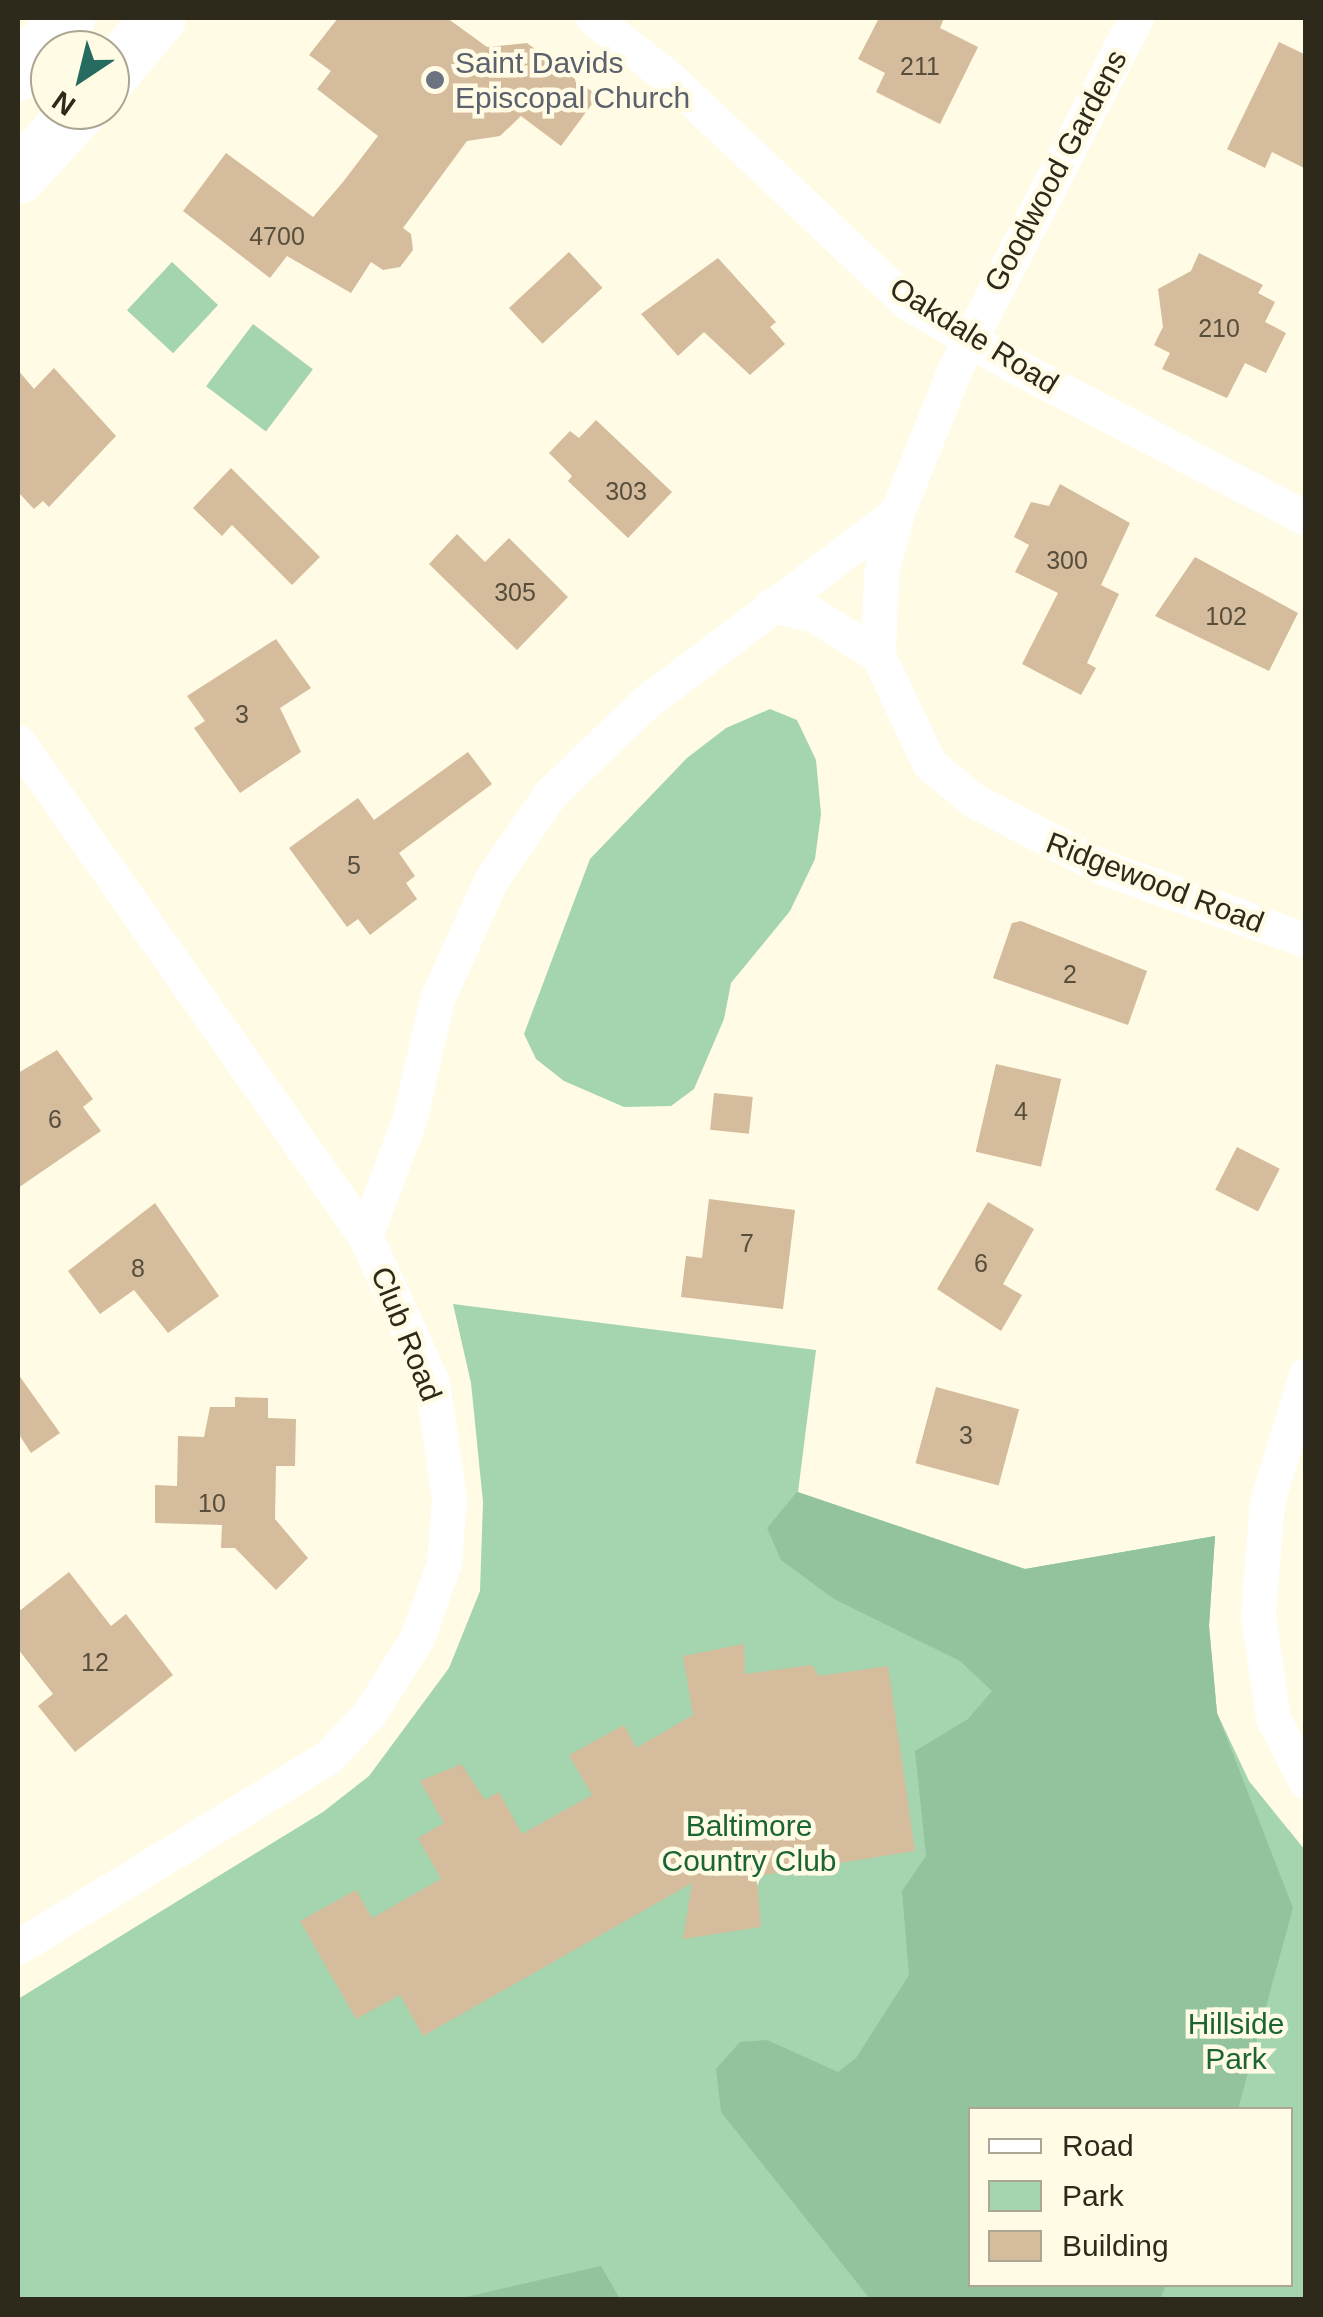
<!DOCTYPE html>
<html>
<head>
<meta charset="utf-8">
<style>
	body { margin:0 }
	#map { position:relative; width:1323px; height:2317px; overflow:hidden; background:#fffbe4; font-family:Helvetica,sans-serif }
	div>[style] { position:absolute }
	[style*='--x'] { left:calc(var(--x)*1px); top:calc(var(--y)*1px); width:calc(var(--w)*1px); rotate:calc(var(--a)*1deg) }
	.green>* { inset:0; background:#a4d5ae; transform-origin:0 0 }
	.forest>* { inset:0; background:#92c39c }
	.building>* { inset:0; background:#d4bc9d; transform-origin:0 0 }
	.street>* { height:35px; margin:-17.5px; padding:0 17.5px; transform-origin:17.5px; border-radius:17.5px; background:#fff }
	.primary>* { height:55px; margin:-27.5px; padding:0 27.5px; transform-origin:27.5px; border-radius:27.5px; background:#fff }
	.dots>* { width:28px; height:28px; translate:-50% -50%; box-sizing:border-box; border:5px solid #fffbe4; border-radius:50% }
	span { translate:-50% -50%; white-space:nowrap; text-align:center; line-height:1.15; -webkit-text-stroke:9px #fffbe4; paint-order:stroke }
	.number-label { font-size:25px; color:#574e3c }
	.number-label span { -webkit-text-stroke-width:0 }
	.worship-label { font-size:30px; color:#5b616d }
	.left { translate:0 -50%; text-align:left }
	.street-label { font-size:30px; color:#2d2a1c }
	.park-label { font-size:30px; color:#1b6534 }
	.frame { position:absolute; inset:0; border:20px solid #2d2a1c; pointer-events:none }
	.legend { position:absolute; left:968px; top:2107px; width:325px; height:180px; box-sizing:border-box; background:#fffbe4; border:2px solid #aba794; margin:0; padding:12px 18px; list-style:none; font-size:30px; color:#2d2a1c }
	.legend li { display:flex; align-items:center; gap:20px; height:50px }
	.legend b { width:50px; border:2px solid #aba794 }
	.north { position:absolute; left:30px; top:30px; width:100px; height:100px; box-sizing:border-box; background:#fffbe4; border:2px solid #aba794; border-radius:50%; rotate:215deg; font-size:28px; font-weight:700; line-height:40px; text-align:center; color:#2d2a1c }
	.north::after { content:''; display:block; margin:auto; width:35px; height:45px; background:#256b60; clip-path:polygon(50% 0,100% 100%,50% 72%,0 100%) }
</style>
</head>
<body>
<div id="map">
	<div class="green">
		<i style="left:172px;top:262px;width:63px;height:66px;rotate:43deg"></i>
		<i style="left:253px;top:324px;width:75px;height:78px;rotate:37deg"></i>
		<i style="clip-path:polygon(770px 709px,797px 720px,816px 760px,821px 814px,815px 859px,790px 911px,731px 983px,724px 1019px,694px 1089px,671px 1106px,624px 1107px,564px 1081px,536px 1059px,524px 1034px,590px 859px,687px 758px,726px 728px)"></i>
		<i style="clip-path:polygon(evenodd,453px 1304px,816px 1350px,798px 1492px,1025px 1569px,1215px 1536px,1209px 1626px,1217px 1713px,1249px 1781px,1305px 1850px,1305px 2299px,18px 2299px,18px 1999px,323px 1812px,369px 1776px,449px 1668px,480px 1591px,483px 1502px,471px 1383px,453px 1304px,971px 2110px,1290px 2110px,1290px 2284px,971px 2284px,971px 2110px)"></i>
	</div>
	<div class="forest">
		<i style="clip-path:polygon(797px 1492px,1025px 1569px,1215px 1536px,1209px 1626px,1217px 1713px,1293px 1908px,1238px 2109px,971px 2110px,971px 2284px,1166px 2285px,1160px 2299px,870px 2299px,721px 2112px,716px 2069px,740px 2042px,767px 2040px,838px 2072px,856px 2058px,909px 1975px,902px 1891px,926px 1856px,915px 1751px,968px 1719px,992px 1691px,960px 1661px,834px 1599px,781px 1560px,767px 1528px)"></i>
		<i style="clip-path:polygon(601px 2266px,620px 2299px,457px 2299px)"></i>
	</div>
	<div class="building">
		<i style="clip-path:polygon(338px 18px,447px 18px,487px 47px,527px 43px,598px 96px,561px 146px,521px 116px,500px 136px,467px 141px,403px 228px,411px 234px,413px 250px,400px 267px,383px 270px,371px 262px,351px 293px,287px 256px,270px 278px,183px 211px,226px 153px,313px 217px,343px 182px,378px 136px,317px 89px,331px 71px,309px 55px)"></i>
		<i style="clip-path:polygon(879px 18px,944px 18px,940px 28px,978px 47px,940px 124px,876px 92px,885px 73px,858px 59px)"></i>
		<i style="clip-path:polygon(1279px 42px,1306px 55px,1306px 169px,1272px 152px,1265px 168px,1227px 149px)"></i>
		<i style="left:569px;top:252px;width:49px;height:82px;rotate:47deg"></i>
		<i style="clip-path:polygon(1199px 253px,1263px 285px,1258px 293px,1275px 302px,1265px 322px,1286px 333px,1266px 373px,1245px 363px,1227px 398px,1162px 369px,1170px 353px,1154px 345px,1163px 327px,1158px 289px,1191px 271px)"></i>
		<i style="clip-path:polygon(718px 258px,776px 322px,770px 327px,785px 344px,750px 375px,704px 332px,678px 356px,641px 314px)"></i>
		<i style="clip-path:polygon(54px 368px,116px 436px,49px 507px,43px 501px,34px 509px,18px 492px,18px 370px,34px 389px)"></i>
		<i style="clip-path:polygon(596px 420px,672px 492px,628px 538px,568px 481px,572px 476px,549px 453px,570px 431px,579px 438px)"></i>
		<i style="clip-path:polygon(231px 468px,320px 557px,292px 585px,232px 525px,222px 536px,193px 508px)"></i>
		<i style="clip-path:polygon(1060px 484px,1130px 523px,1101px 585px,1119px 594px,1087px 663px,1096px 668px,1081px 695px,1022px 664px,1058px 593px,1015px 572px,1029px 545px,1014px 537px,1031px 502px,1049px 506px)"></i>
		<i style="clip-path:polygon(457px 534px,485px 562px,509px 538px,568px 597px,517px 650px,429px 564px)"></i>
		<i style="clip-path:polygon(1195px 557px,1298px 613px,1269px 671px,1155px 616px)"></i>
		<i style="clip-path:polygon(276px 639px,311px 688px,280px 708px,301px 752px,240px 793px,194px 728px,205px 721px,187px 696px)"></i>
		<i style="clip-path:polygon(468px 752px,492px 784px,399px 853px,415px 876px,406px 883px,417px 899px,370px 935px,358px 919px,347px 927px,289px 848px,358px 798px,374px 820px)"></i>
		<i style="clip-path:polygon(1021px 921px,1147px 971px,1128px 1025px,993px 978px,1012px 923px)"></i>
		<i style="clip-path:polygon(57px 1050px,93px 1099px,83px 1107px,101px 1131px,18px 1188px,18px 1073px)"></i>
		<i style="left:996px;top:1064px;width:67px;height:90px;rotate:13deg"></i>
		<i style="left:714px;top:1093px;width:39px;height:37px;rotate:6deg"></i>
		<i style="left:1237px;top:1147px;width:48px;height:48px;rotate:27deg"></i>
		<i style="clip-path:polygon(709px 1199px,795px 1210px,783px 1309px,681px 1297px,686px 1256px,702px 1258px)"></i>
		<i style="clip-path:polygon(988px 1202px,1034px 1229px,1003px 1284px,1022px 1295px,1001px 1331px,937px 1289px)"></i>
		<i style="clip-path:polygon(155px 1203px,219px 1296px,168px 1333px,134px 1290px,100px 1314px,68px 1271px)"></i>
		<i style="clip-path:polygon(18px 1374px,60px 1433px,31px 1453px,18px 1433px)"></i>
		<i style="left:936px;top:1387px;width:86px;height:79px;rotate:15deg"></i>
		<i style="clip-path:polygon(235px 1397px,268px 1398px,268px 1418px,296px 1419px,295px 1466px,276px 1466px,275px 1519px,308px 1558px,276px 1590px,235px 1548px,221px 1548px,222px 1525px,155px 1523px,155px 1485px,177px 1486px,178px 1436px,204px 1437px,210px 1407px,235px 1407px)"></i>
		<i style="clip-path:polygon(69px 1572px,111px 1626px,126px 1614px,173px 1675px,75px 1752px,38px 1706px,53px 1694px,18px 1649px,18px 1612px)"></i>
		<i style="clip-path:polygon(744px 1644px,745px 1674px,812px 1665px,819px 1676px,888px 1666px,915px 1851px,757px 1876px,761px 1927px,683px 1939px,692px 1883px,423px 2036px,400px 1995px,356px 2019px,300px 1921px,356px 1890px,372px 1918px,441px 1879px,418px 1838px,444px 1823px,420px 1781px,461px 1764px,485px 1800px,499px 1792px,522px 1834px,592px 1795px,569px 1755px,624px 1725px,636px 1748px,693px 1715px,683px 1656px)"></i>
	</div>
	<div class="street">
		<i style="--x:593;--y:18;--w:97;--a:38.3"></i>
		<i style="--x:669;--y:78;--w:327;--a:43.3"></i>
		<i style="--x:907;--y:302;--w:126;--a:30.7"></i>
		<i style="--x:1015;--y:366;--w:328;--a:27.6"></i>
		<i style="--x:1136;--y:18;--w:397;--a:117.3"></i>
		<i style="--x:954;--y:371;--w:153;--a:111.9"></i>
		<i style="--x:897;--y:513;--w:62;--a:104.9"></i>
		<i style="--x:881;--y:573;--w:82;--a:92.1"></i>
		<i style="--x:878;--y:655;--w:119;--a:64.7"></i>
		<i style="--x:929;--y:763;--w:57;--a:40.1"></i>
		<i style="--x:973;--y:800;--w:145;--a:27.4"></i>
		<i style="--x:1102;--y:867;--w:217;--a:19.7"></i>
		<i style="--x:771;--y:605;--w:44;--a:13.1"></i>
		<i style="--x:814;--y:615;--w:75;--a:32"></i>
		<i style="--x:18;--y:742;--w:604;--a:54.91"></i>
		<i style="--x:365;--y:1236;--w:161;--a:65.3"></i>
		<i style="--x:432;--y:1382;--w:118;--a:81.7"></i>
		<i style="--x:449;--y:1499;--w:64;--a:94.5"></i>
		<i style="--x:444;--y:1563;--w:80;--a:109.8"></i>
		<i style="--x:417;--y:1638;--w:90;--a:122.3"></i>
		<i style="--x:369;--y:1714;--w:59;--a:133.6"></i>
		<i style="--x:328;--y:1757;--w:364;--a:148.5"></i>
		<i style="--x:365;--y:1236;--w:123;--a:-69.1"></i>
		<i style="--x:409;--y:1121;--w:125;--a:-77.1"></i>
		<i style="--x:437;--y:999;--w:131;--a:-65.6"></i>
		<i style="--x:491;--y:880;--w:104;--a:-55.5"></i>
		<i style="--x:550;--y:794;--w:133;--a:-43.8"></i>
		<i style="--x:646;--y:702;--w:314;--a:-37"></i>
		<i style="--x:1306;--y:1375;--w:133;--a:107.1"></i>
		<i style="--x:1267;--y:1502;--w:113;--a:94.6"></i>
		<i style="--x:1258;--y:1615;--w:104;--a:81.7"></i>
		<i style="--x:1273;--y:1718;--w:72;--a:62.7"></i>
	</div>
	<div class="primary">
		<i style="--x:18;--y:73;--w:74;--a:-48.3"></i>
		<i style="--x:110;--y:75;--w:75;--a:-49.9"></i>
		<i style="--x:18;--y:176;--w:90;--a:-47.3"></i>
	</div>
	<div class="dots">
		<i style="left:435px;top:80px;background:#6b7280"></i>
	</div>
	<div class="number-label">
		<span style="left:920px;top:66px">211</span>
		<span style="left:277px;top:236px">4700</span>
		<span style="left:1219px;top:328px">210</span>
		<span style="left:626px;top:491px">303</span>
		<span style="left:1067px;top:560px">300</span>
		<span style="left:515px;top:592px">305</span>
		<span style="left:1226px;top:616px">102</span>
		<span style="left:242px;top:714px">3</span>
		<span style="left:354px;top:865px">5</span>
		<span style="left:1070px;top:974px">2</span>
		<span style="left:1021px;top:1111px">4</span>
		<span style="left:55px;top:1119px">6</span>
		<span style="left:747px;top:1243px">7</span>
		<span style="left:981px;top:1263px">6</span>
		<span style="left:138px;top:1268px">8</span>
		<span style="left:966px;top:1435px">3</span>
		<span style="left:212px;top:1503px">10</span>
		<span style="left:95px;top:1662px">12</span>
	</div>
	<div class="worship-label">
		<span class="left" style="left:455px;top:80px">Saint Davids<br>Episcopal Church</span>
	</div>
	<div class="street-label">
		<span style="left:1056px;top:171px;rotate:-62deg">Goodwood Gardens</span>
		<span style="left:974px;top:336px;rotate:32deg">Oakdale Road</span>
		<span style="left:1155px;top:883px;rotate:21deg">Ridgewood Road</span>
		<span style="left:406px;top:1334px;rotate:68deg">Club Road</span>
	</div>
	<div class="park-label">
		<span style="left:749px;top:1843px">Baltimore<br>Country Club</span>
		<span style="left:1236px;top:2041px">Hillside<br>Park</span>
	</div>
	<div class="frame"></div>
	<ul class="legend">
	<li><b style="height:12px;background:#fff"></b>Road</li>
	<li><b style="height:28px;background:#a4d5ae"></b>Park</li>
	<li><b style="height:28px;background:#d4bc9d"></b>Building</li>
	</ul>
	<div class="north">N</div>
</div>
</body>
</html>
